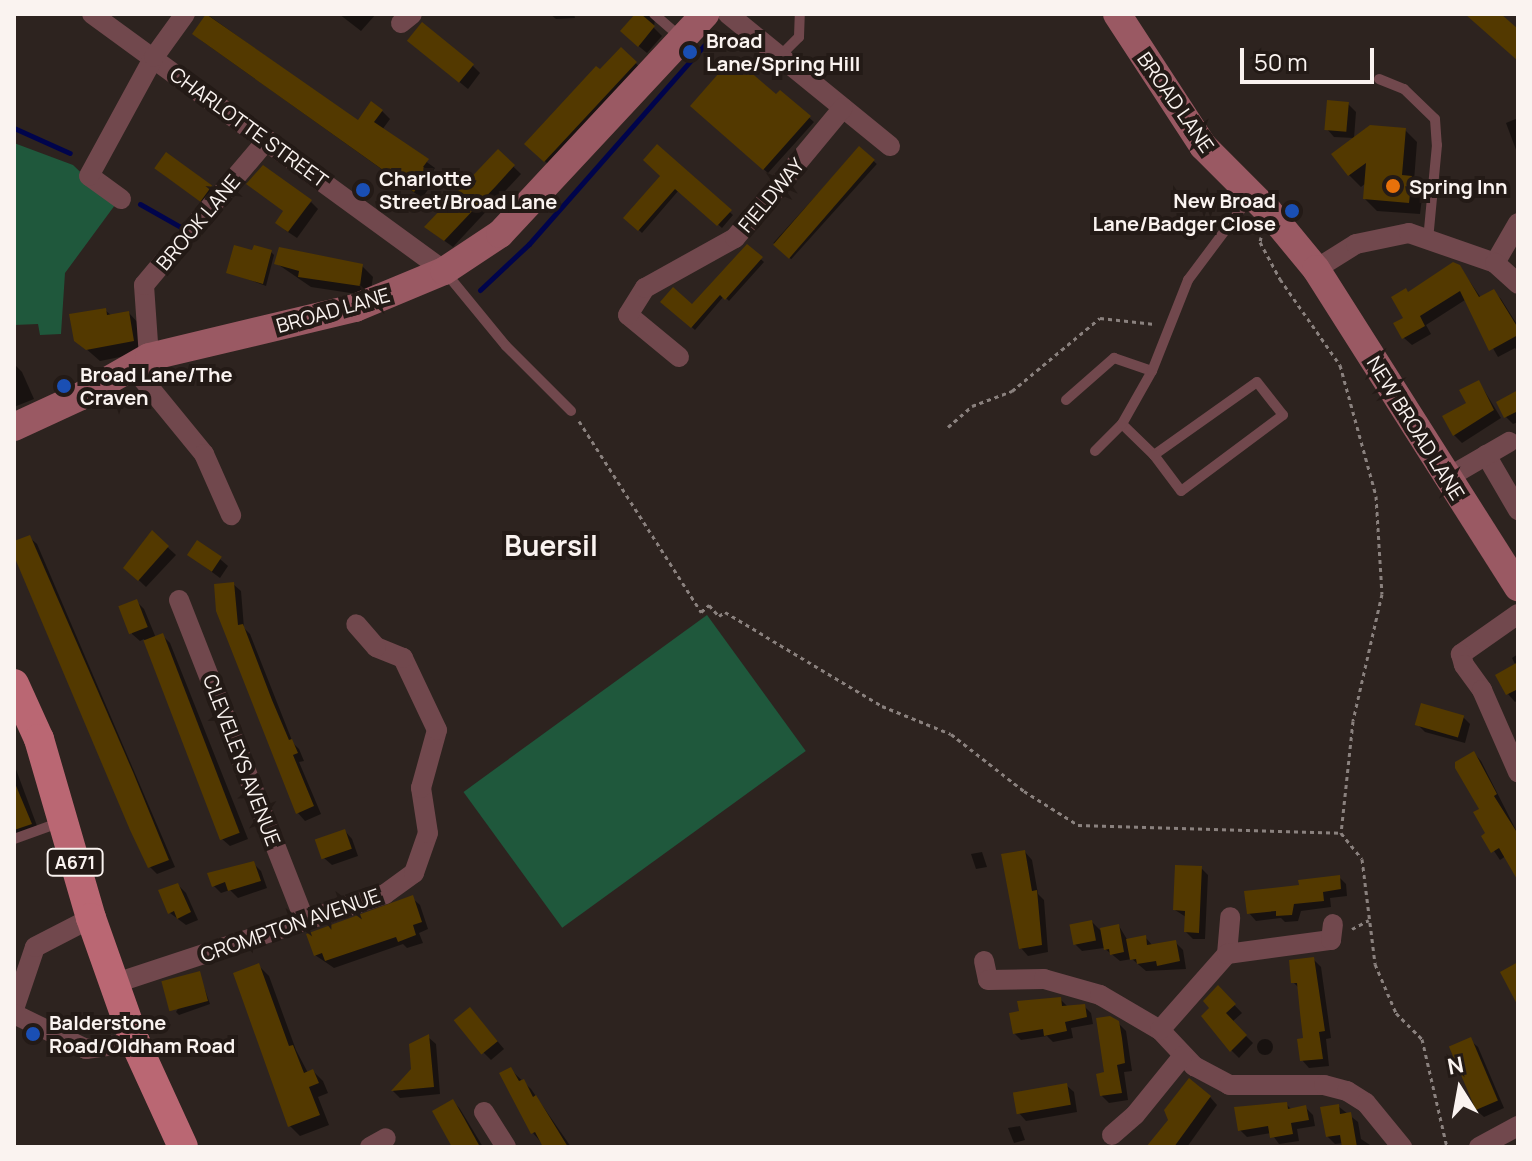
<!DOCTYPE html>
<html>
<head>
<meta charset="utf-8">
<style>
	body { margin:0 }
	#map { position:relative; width:1532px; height:1161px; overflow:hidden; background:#2d231f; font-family:Manrope,sans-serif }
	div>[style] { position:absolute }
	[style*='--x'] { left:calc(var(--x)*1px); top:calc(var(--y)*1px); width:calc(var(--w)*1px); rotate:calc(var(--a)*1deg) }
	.green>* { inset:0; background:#1f583c; transform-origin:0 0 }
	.shadow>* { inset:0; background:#0007; transform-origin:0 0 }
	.round { border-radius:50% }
	.stream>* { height:5px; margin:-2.5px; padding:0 2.5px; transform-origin:2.5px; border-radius:2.5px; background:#00044c }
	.building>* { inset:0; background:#533900; transform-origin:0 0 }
	.path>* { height:3px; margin-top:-1.5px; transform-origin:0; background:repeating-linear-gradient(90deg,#8a817e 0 4px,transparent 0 8px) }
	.lane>* { height:10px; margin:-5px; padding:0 5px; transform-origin:5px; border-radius:5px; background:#71484d }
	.street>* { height:20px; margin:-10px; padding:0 10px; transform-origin:10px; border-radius:10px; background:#71484d }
	.secondary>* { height:28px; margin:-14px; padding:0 14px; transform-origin:14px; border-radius:14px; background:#9a5963 }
	.primary>* { height:30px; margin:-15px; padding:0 15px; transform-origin:15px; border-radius:15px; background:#ba6773 }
	.dots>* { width:22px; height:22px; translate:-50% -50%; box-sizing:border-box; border:4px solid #231a16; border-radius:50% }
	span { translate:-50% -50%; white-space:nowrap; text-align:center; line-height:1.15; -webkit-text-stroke:8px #231a16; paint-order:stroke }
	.shield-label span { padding:2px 6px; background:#231a16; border:2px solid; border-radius:6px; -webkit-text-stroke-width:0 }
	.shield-label { font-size:18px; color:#faf3f0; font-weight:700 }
	.poi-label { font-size:20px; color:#faf3f0; font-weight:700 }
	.left { translate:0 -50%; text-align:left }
	.right { translate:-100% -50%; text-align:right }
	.street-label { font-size:20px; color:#faf3f0 }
	.district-label { font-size:28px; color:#faf3f0; font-weight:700 }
	.frame { position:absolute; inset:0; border:16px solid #faf3f0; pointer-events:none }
	.north { position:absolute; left:1420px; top:1049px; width:80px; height:80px; -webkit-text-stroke:6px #231a16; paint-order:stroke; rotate:349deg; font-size:22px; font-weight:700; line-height:32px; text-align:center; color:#faf3f0 }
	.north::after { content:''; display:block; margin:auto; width:28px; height:36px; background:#faf3f0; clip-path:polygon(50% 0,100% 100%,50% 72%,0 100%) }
	.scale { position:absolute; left:1240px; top:48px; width:134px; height:36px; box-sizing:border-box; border:4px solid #faf3f0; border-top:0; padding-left:10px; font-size:24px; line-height:28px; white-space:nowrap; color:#faf3f0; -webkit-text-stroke:6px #231a16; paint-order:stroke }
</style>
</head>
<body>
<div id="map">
	<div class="green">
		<i style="clip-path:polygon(14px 143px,73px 165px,115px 205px,65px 273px,61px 334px,40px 335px,38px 324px,14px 325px)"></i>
		<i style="left:707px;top:615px;width:168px;height:301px;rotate:54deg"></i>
	</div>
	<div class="shadow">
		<i style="clip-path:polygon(339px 14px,376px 14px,361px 31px)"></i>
		<i style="clip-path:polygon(550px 14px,574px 14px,575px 18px,556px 19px)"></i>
		<i style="clip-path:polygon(637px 14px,667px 14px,655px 17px,654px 28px,662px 36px,647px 53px,630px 39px)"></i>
		<i style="clip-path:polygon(208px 15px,359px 123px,372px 104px,382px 111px,390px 119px,382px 130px,435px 168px,430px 175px,435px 180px,422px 198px,202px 41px,195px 33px)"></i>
		<i style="clip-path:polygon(413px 44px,472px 65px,480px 73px,468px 89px)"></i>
		<i style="clip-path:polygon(621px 49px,648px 75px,557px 172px,538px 155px)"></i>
		<i style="clip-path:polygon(780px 92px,814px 122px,768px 173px,693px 106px,776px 97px)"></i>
		<i style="clip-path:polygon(1348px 104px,1356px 112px,1354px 138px,1334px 137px,1327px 129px)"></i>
		<i style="clip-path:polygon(1518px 118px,1518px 155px,1506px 123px)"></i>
		<i style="clip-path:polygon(1405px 130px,1417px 142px,1414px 181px,1423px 190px,1420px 214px,1377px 211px,1365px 199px,1366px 183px,1361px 187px,1349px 175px)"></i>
		<i style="clip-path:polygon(657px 147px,733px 215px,722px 228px,679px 190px,642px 233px,626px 218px,663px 176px)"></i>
		<i style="left:859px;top:148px;width:24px;height:128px;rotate:42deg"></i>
		<i style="clip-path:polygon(498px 152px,521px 174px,453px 247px,435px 234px)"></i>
		<i style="clip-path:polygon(164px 175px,210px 187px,218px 194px,208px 206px)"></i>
		<i style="clip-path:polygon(311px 202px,318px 209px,297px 238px,285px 230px)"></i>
		<i style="clip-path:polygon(747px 247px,764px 262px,729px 301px,724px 296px,695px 330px,663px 302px,692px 307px)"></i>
		<i style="clip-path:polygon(271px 252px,274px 255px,266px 286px,229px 272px,254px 253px)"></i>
		<i style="clip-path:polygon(276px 263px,362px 266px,373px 277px,370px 296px,311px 287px)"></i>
		<i style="clip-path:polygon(1459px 266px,1481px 298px,1493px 291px,1501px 299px,1518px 326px,1518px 352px,1515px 348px,1498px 357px,1465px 300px,1426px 325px,1431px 334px,1412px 345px,1404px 338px,1409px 294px)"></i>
		<i style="clip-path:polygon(105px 310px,112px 316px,129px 313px,140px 325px,145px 352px,100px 361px,76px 340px)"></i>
		<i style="clip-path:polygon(14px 364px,22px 372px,34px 399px,14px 407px)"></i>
		<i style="clip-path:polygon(1479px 382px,1501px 418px,1462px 443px,1454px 435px)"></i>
		<i style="clip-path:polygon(1518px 392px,1518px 422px,1513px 424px,1506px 417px)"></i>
		<i style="clip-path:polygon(152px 533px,176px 555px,146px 587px,126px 568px)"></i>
		<i style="clip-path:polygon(29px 537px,37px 544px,175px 867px,157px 874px,150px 867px,14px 550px,14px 543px)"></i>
		<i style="clip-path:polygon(189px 555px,220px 559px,228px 566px,220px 578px)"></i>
		<i style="clip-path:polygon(233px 584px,241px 591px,244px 628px,250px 634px,293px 743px,299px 749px,304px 761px,299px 762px,321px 814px,305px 821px,298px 813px,218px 610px)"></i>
		<i style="clip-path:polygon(136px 601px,144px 609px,156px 638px,162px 635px,170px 643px,248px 839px,230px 846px,222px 839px,144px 639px,140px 641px,132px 634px)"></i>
		<i style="clip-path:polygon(1518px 654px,1518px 700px,1515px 702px,1508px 694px,1516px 666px,1512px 658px)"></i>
		<i style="clip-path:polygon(1463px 717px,1470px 724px,1465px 743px,1425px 732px,1417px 724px)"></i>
		<i style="clip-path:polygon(1474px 753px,1481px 761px,1518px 834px,1518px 877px,1506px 856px,1500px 860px,1484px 836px,1488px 834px)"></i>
		<i style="clip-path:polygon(14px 764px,40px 834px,14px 844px)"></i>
		<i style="clip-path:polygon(345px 831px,352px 839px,358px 856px,332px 865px,324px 858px)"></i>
		<i style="clip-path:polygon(982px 852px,987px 867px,976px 869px,971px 854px)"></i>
		<i style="clip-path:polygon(1025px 852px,1032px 860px,1038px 894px,1044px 900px,1048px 952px,1028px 956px,1021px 948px)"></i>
		<i style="clip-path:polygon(253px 863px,261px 871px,267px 888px,238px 898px,230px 890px,221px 893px,214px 886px)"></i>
		<i style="clip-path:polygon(1201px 868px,1208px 875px,1205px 939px,1193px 939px,1186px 932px,1186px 917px,1175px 910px)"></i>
		<i style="clip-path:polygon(1339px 877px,1346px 884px,1347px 896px,1330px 898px,1331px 907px,1301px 911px,1298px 921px,1285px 922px,1281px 918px,1256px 921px,1249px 913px,1301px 887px)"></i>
		<i style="clip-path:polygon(178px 885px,186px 893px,198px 920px,186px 925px,170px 913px)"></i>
		<i style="clip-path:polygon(412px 898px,420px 905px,428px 929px,419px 933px,423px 943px,407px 948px,403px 944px,334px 968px,315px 955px)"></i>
		<i style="clip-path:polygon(1092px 922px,1100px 930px,1119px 926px,1128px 941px,1145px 937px,1153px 946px,1175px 942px,1183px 950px,1186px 969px,1146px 971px,1132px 959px,1120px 961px,1104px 948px,1082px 951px,1075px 944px)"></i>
		<i style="clip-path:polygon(1313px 959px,1321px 967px,1331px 1038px,1326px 1039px,1329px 1066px,1309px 1068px,1302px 1060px,1305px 1040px,1299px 988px,1293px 982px)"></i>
		<i style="clip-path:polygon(259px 966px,269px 976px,296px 1050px,308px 1073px,313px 1071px,323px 1081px,328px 1093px,318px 1097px,329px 1125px,300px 1136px,290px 1126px)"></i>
		<i style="clip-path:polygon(199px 973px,210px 1004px,179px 1015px,176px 1012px)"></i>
		<i style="clip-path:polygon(1218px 988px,1242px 1013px,1232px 1022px,1253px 1043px,1239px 1058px,1231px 1050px,1212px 1008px)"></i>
		<i style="clip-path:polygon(1060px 999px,1068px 1007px,1084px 1006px,1091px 1013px,1093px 1024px,1071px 1028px,1073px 1038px,1053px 1042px,1047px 1036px,1021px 1040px,1014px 1033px)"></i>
		<i style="clip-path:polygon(477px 1017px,504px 1049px,491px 1060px,483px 1052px)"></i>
		<i style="clip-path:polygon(1118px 1023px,1126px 1031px,1132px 1071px,1124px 1072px,1128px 1100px,1109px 1103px,1102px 1096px)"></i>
		<i style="clip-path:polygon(428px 1037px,436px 1044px,440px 1094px,400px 1098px,393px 1091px,413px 1069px)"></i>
		<i class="round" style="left:1257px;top:1039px;width:16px;height:16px"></i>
		<i style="clip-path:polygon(1470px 1040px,1478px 1047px,1504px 1108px,1484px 1117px,1476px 1110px)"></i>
		<i style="clip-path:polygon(511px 1070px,531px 1089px,571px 1147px,545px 1147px,533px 1133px)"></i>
		<i style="clip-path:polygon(1066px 1085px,1074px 1092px,1077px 1112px,1026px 1121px,1019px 1113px)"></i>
		<i style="clip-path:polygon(1210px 1097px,1217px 1105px,1187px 1147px,1156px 1147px,1170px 1120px)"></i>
		<i style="clip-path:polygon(453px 1101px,460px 1109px,483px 1147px,455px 1147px)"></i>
		<i style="clip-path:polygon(1286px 1104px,1292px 1110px,1306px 1108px,1313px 1115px,1315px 1126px,1297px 1129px,1299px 1141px,1279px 1144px,1271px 1133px,1247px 1137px,1240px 1130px)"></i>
		<i style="clip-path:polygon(1338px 1106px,1358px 1122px,1361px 1139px,1373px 1147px,1344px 1147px,1343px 1143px,1335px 1144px,1327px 1136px)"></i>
		<i style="clip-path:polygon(1020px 1126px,1025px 1140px,1014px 1143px,1008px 1128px)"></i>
	</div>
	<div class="stream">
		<i style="--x:14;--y:128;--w:61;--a:24.1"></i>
		<i style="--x:140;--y:204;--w:51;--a:29.6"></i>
		<i style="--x:480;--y:290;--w:67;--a:-43.2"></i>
		<i style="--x:529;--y:244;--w:280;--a:-48.6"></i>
	</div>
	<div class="building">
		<i style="clip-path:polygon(206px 14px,358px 120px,371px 101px,383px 110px,374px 122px,429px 159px,423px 167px,429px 171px,414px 192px,192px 34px)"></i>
		<i style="clip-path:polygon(635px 14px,641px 14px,655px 26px,638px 47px,620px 31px)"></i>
		<i style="clip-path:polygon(1465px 14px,1501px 14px,1518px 29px,1518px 61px)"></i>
		<i style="left:422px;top:22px;width:67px;height:24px;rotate:39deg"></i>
		<i style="clip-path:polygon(621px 47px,637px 62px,544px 162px,524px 144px,596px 66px,600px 69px)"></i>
		<i style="clip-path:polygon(733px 57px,776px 94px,780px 90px,811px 116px,763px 170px,690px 106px)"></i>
		<i style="left:1327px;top:100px;width:22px;height:30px;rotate:5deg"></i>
		<i style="clip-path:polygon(1370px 125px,1406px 128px,1402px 175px,1412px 176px,1409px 203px,1363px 199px,1366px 163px,1348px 176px,1331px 154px)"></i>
		<i style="clip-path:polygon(657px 144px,732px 210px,717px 226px,675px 189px,638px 231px,623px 218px,660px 176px,643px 160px)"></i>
		<i style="left:859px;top:146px;width:21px;height:131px;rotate:41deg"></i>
		<i style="clip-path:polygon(498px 149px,515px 165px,496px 186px,444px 241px,424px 227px)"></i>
		<i style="left:166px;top:152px;width:57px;height:20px;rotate:36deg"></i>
		<i style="clip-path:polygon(263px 165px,312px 200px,288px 232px,275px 223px,283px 211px,246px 184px)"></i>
		<i style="clip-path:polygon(747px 244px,763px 257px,725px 300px,720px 295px,691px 328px,660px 302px,673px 287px,692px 304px)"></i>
		<i style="clip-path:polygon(234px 245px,252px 250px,254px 245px,272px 250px,263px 284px,226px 273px)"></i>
		<i style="clip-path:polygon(279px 247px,363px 264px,360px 286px,298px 277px,299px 271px,274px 264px)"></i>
		<i style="clip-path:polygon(1453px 262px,1460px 265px,1479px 297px,1494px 289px,1518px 328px,1518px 335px,1489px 351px,1460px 291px,1420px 316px,1425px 326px,1402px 339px,1393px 323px,1403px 318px,1391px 297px,1406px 288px,1408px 292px)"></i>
		<i style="clip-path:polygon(106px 308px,107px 315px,129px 311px,134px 341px,86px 350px,74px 341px,69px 314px)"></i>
		<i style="clip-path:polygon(1479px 380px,1494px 410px,1453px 436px,1442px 416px,1466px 403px,1459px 390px)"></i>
		<i style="clip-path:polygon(1518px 390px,1518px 411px,1504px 418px,1496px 402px)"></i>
		<i style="clip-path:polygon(152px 530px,169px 546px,138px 581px,123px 568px)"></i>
		<i style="clip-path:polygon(30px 535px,133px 772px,169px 860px,148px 868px,130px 830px,14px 556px,14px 541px)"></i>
		<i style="left:197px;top:540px;width:30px;height:18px;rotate:34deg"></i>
		<i style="clip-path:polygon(234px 582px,238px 625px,243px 624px,272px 700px,289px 740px,292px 739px,298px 753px,293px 755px,314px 806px,296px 814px,216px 611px,214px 584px)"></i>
		<i style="left:137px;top:599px;width:30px;height:20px;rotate:69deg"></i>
		<i style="left:163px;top:633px;width:214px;height:21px;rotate:69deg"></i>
		<i style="clip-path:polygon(1518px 662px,1518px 689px,1506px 695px,1495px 675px)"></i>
		<i style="left:1421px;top:703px;width:45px;height:23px;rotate:16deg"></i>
		<i style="clip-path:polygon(1474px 751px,1497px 794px,1494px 796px,1518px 834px,1518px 881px,1499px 848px,1491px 853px,1481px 836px,1485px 833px,1473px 812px,1479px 809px,1455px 768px,1455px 762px)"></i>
		<i style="clip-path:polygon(14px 781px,32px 824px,14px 830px)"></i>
		<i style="left:345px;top:829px;width:21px;height:32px;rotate:71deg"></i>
		<i style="clip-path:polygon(1025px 850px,1032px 891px,1037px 890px,1042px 945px,1019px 949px,1001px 854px)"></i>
		<i style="clip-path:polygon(254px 861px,261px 881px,228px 891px,225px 882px,212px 887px,207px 873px)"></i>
		<i style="clip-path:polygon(1175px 865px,1202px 866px,1199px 933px,1184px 932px,1185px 911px,1173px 910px)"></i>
		<i style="clip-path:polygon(1340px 875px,1341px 889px,1323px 892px,1324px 901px,1294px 904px,1292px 915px,1276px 916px,1276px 911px,1247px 914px,1244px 891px,1299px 885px,1298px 880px)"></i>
		<i style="clip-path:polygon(178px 883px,191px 912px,177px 919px,174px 911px,168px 914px,158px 890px)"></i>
		<i style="clip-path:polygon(413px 895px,422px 922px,413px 925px,416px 935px,398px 942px,396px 937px,325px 961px,322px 953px,314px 956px,306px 934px)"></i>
		<i style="left:1092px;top:920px;width:21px;height:23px;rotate:79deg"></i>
		<i style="clip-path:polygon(1119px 924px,1124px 952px,1110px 955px,1109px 949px,1104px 950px,1100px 928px)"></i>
		<i style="clip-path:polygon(1146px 935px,1147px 945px,1176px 940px,1180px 961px,1157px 966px,1156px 961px,1137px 964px,1136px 959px,1130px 960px,1126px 939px)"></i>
		<i style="clip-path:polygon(1314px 957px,1325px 1031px,1319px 1032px,1323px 1059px,1300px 1061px,1297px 1039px,1303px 1038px,1300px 1013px,1297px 983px,1291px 983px,1289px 960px)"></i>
		<i style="clip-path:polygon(1518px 962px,1518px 1006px,1500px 972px)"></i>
		<i style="clip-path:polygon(259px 963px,289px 1046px,293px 1045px,304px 1073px,313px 1069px,319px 1083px,309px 1087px,320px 1115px,288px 1127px,233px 973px)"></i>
		<i style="left:200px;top:971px;width:31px;height:40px;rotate:75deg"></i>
		<i style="clip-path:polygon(1218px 985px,1236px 1004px,1226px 1013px,1247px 1035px,1230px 1052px,1201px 1016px,1209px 1008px,1203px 1001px)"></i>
		<i style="clip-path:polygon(1061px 997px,1062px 1006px,1085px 1004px,1087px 1017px,1065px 1022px,1067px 1031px,1044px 1036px,1043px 1029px,1013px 1034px,1009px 1013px,1019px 1011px,1017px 1001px)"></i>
		<i style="left:470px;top:1007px;width:44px;height:21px;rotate:51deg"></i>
		<i style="clip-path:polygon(1110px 1016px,1119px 1021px,1122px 1038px,1125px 1063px,1117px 1065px,1122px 1093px,1100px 1096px,1096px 1074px,1104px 1072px,1096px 1018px)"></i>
		<i style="clip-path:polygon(429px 1034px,434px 1087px,391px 1091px,411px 1069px,409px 1044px)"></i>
		<i style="left:1471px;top:1037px;width:69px;height:24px;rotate:67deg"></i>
		<i style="clip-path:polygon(511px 1067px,519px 1081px,524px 1079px,533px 1097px,536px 1095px,568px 1147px,543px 1147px,535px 1132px,531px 1134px,499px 1073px)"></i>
		<i style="clip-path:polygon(1189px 1078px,1211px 1096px,1174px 1147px,1146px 1147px,1168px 1120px,1164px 1110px)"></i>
		<i style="left:1067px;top:1083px;width:22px;height:55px;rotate:80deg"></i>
		<i style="clip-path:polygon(453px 1099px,464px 1118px,480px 1147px,452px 1147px,432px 1111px)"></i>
		<i style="clip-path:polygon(1287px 1102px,1288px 1109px,1306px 1105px,1309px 1120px,1291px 1123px,1293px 1134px,1270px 1138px,1268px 1126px,1238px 1131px,1234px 1107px)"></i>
		<i style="clip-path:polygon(1339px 1104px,1340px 1114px,1351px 1112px,1357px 1147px,1342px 1147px,1340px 1135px,1326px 1137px,1320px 1107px)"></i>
	</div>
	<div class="path">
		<i style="--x:1261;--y:237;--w:5;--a:101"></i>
		<i style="--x:1260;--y:242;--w:42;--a:61.6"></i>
		<i style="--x:1280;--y:279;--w:105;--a:55.1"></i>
		<i style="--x:1340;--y:365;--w:136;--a:74.6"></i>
		<i style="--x:1376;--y:496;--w:98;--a:86.5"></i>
		<i style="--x:1382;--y:594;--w:130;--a:102.9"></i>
		<i style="--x:1353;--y:721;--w:113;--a:96.1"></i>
		<i style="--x:579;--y:421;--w:227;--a:57.4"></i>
		<i style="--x:701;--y:612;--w:11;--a:-41"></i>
		<i style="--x:709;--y:605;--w:15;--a:48"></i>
		<i style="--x:719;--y:616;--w:7;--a:-34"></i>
		<i style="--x:725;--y:612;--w:183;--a:30.9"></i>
		<i style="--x:882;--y:706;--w:74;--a:22.1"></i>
		<i style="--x:951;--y:734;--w:93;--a:38"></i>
		<i style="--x:1024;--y:791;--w:64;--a:32.2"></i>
		<i style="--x:1078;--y:825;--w:263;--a:1.7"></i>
		<i style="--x:1341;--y:833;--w:33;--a:51"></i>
		<i style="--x:1362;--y:859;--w:106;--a:82.9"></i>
		<i style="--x:1375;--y:964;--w:53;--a:66.8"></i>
		<i style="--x:1396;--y:1013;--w:37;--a:45"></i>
		<i style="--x:1422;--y:1039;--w:111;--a:77"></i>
		<i style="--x:948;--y:427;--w:32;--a:-41"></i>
		<i style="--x:972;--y:406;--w:43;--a:-20.6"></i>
		<i style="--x:1012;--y:391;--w:114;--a:-39.7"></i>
		<i style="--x:1100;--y:318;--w:55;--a:6.2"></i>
		<i style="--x:1352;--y:929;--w:19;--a:-28"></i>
	</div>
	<div class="lane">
		<i style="--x:654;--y:14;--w:35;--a:41"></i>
		<i style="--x:780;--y:56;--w:27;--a:-45"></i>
		<i style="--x:799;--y:37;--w:23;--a:-88"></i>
		<i style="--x:1379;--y:79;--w:27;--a:22"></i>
		<i style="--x:1404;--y:89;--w:43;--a:44.1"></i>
		<i style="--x:1435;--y:119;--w:26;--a:86"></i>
		<i style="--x:1437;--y:145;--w:95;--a:95.4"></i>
		<i style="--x:446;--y:273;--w:94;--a:50.6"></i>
		<i style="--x:506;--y:346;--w:92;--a:45"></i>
		<i style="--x:1066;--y:400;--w:64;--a:-41.2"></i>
		<i style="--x:1114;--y:358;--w:40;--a:18.9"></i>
		<i style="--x:1122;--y:424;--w:45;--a:44.1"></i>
		<i style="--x:1154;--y:455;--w:126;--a:-35.3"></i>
		<i style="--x:1257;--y:382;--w:42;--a:51.8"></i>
		<i style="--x:1283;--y:415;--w:127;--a:143.3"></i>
		<i style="--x:1181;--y:491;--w:45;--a:-126.9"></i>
		<i style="--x:1095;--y:451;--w:38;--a:-45"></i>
		<i style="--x:1122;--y:424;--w:61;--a:-60.5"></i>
		<i style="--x:1152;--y:371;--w:98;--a:-68.4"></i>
		<i style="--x:1188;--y:280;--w:104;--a:-53.2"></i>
		<i style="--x:14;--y:839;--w:50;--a:-19.9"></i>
	</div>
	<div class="street">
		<i style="--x:92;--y:14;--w:436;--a:36.1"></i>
		<i style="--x:728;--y:14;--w:209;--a:39.2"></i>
		<i style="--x:401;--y:23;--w:14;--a:-39"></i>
		<i style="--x:121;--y:199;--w:39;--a:-144"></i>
		<i style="--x:89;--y:176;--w:136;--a:-61.4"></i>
		<i style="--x:154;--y:57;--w:53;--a:-54.2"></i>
		<i style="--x:194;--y:226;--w:113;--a:-49.7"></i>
		<i style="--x:1495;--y:263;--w:46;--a:-60.1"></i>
		<i style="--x:1316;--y:269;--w:47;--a:-32"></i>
		<i style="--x:1356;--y:244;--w:54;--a:-11.7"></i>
		<i style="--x:1409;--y:233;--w:91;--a:19.2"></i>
		<i style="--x:1495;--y:263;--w:31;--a:42"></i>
		<i style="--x:149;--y:357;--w:72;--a:-94"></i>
		<i style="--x:144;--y:285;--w:30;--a:-50"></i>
		<i style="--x:679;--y:357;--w:66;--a:-140.5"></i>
		<i style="--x:628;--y:315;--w:32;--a:-58"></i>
		<i style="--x:645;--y:288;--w:103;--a:-29.1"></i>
		<i style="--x:735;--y:238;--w:169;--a:-50.3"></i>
		<i style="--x:132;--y:366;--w:114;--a:50.7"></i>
		<i style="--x:204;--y:454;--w:67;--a:66.1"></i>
		<i style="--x:1486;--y:455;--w:64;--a:59.8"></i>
		<i style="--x:1447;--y:478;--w:72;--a:-30.1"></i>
		<i style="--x:179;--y:600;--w:345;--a:68.6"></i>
		<i style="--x:1518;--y:614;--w:70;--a:144.9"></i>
		<i style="--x:1461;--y:654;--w:11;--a:75"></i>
		<i style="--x:1464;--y:665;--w:31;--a:54"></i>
		<i style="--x:1482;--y:690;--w:90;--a:66.3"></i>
		<i style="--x:1227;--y:954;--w:37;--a:-85"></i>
		<i style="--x:984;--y:961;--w:19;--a:78"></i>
		<i style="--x:988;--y:980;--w:56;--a:-1"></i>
		<i style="--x:1044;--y:979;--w:58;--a:15.9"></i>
		<i style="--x:1100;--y:995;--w:69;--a:30.3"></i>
		<i style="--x:1160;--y:1030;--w:50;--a:46.6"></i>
		<i style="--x:1194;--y:1066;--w:40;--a:28"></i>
		<i style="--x:1229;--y:1085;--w:95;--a:0"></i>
		<i style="--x:1324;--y:1085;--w:24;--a:15"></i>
		<i style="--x:1347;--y:1091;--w:22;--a:32"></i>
		<i style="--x:1366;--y:1103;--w:57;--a:50.7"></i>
		<i style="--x:116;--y:983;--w:283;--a:-18.3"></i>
		<i style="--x:385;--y:894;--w:36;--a:-36"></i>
		<i style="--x:414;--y:873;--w:42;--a:-70.7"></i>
		<i style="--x:428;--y:833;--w:46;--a:-98.8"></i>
		<i style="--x:421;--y:788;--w:60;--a:-74.6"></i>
		<i style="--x:437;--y:730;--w:80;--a:-115.3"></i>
		<i style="--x:403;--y:658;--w:29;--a:-158"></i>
		<i style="--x:376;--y:647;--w:30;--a:-131"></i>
		<i style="--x:14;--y:1009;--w:65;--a:-71.3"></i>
		<i style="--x:35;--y:947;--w:63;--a:-27.4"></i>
		<i style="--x:14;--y:1014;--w:80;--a:25.9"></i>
		<i style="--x:86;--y:1049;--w:49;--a:-8.1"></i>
		<i style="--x:1160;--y:1030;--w:101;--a:-48.6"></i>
		<i style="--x:1227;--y:954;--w:105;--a:-7.7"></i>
		<i style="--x:1331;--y:940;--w:16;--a:-83"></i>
		<i style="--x:484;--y:1112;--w:41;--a:57.8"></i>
		<i style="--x:1112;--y:1135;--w:30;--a:-41"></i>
		<i style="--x:1135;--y:1115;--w:76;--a:-50.9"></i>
		<i style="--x:370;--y:1147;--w:18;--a:-29"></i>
		<i style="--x:1479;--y:1147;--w:44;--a:-28.3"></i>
	</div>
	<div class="secondary">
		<i style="--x:1117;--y:14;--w:158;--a:56.9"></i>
		<i style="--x:1203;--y:146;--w:93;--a:45"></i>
		<i style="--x:1269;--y:212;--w:74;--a:50.5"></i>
		<i style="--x:1316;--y:269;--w:377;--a:57.6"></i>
		<i style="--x:14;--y:427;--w:74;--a:-24.8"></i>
		<i style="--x:81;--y:396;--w:78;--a:-29.8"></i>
		<i style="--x:149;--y:357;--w:212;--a:-13.4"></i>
		<i style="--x:355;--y:308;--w:96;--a:-22.6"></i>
		<i style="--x:444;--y:271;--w:67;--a:-33.5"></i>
		<i style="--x:500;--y:234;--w:301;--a:-47"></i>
	</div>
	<div class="primary">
		<i style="--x:14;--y:684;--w:60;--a:65.6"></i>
		<i style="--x:39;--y:739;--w:186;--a:73.8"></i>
		<i style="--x:91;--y:918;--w:132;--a:70.5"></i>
		<i style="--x:135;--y:1042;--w:115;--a:65.4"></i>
	</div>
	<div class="dots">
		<i style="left:690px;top:52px;background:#1a4fb4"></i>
		<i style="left:1393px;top:186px;background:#e8710a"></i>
		<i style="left:363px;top:190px;background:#1a4fb4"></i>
		<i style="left:1292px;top:211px;background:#1a4fb4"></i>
		<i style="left:64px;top:386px;background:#1a4fb4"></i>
		<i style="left:33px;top:1034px;background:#1a4fb4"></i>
	</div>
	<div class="shield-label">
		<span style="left:75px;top:862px">A671</span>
	</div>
	<div class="poi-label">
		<span class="left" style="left:706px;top:52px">Broad<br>Lane/Spring Hill</span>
		<span class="left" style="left:379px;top:190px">Charlotte<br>Street/Broad Lane</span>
		<span class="left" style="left:1409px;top:186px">Spring Inn</span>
		<span class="right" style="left:1276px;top:212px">New Broad<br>Lane/Badger Close</span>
		<span class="left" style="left:80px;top:386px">Broad Lane/The<br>Craven</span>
		<span class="left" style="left:49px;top:1034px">Balderstone<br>Road/Oldham Road</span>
	</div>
	<div class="street-label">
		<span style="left:1176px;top:102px;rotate:55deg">BROAD LANE</span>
		<span style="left:249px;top:127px;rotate:36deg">CHARLOTTE STREET</span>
		<span style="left:771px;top:195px;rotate:-50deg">FIELDWAY</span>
		<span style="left:198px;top:222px;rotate:-50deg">BROOK LANE</span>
		<span style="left:333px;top:310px;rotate:-16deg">BROAD LANE</span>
		<span style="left:1416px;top:428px;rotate:58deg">NEW BROAD LANE</span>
		<span style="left:242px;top:760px;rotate:69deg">CLEVELEYS AVENUE</span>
		<span style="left:290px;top:925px;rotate:-19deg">CROMPTON AVENUE</span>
	</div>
	<div class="district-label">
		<span style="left:551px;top:545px">Buersil</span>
	</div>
	<div class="frame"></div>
	<div class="north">N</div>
	<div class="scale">50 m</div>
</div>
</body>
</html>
